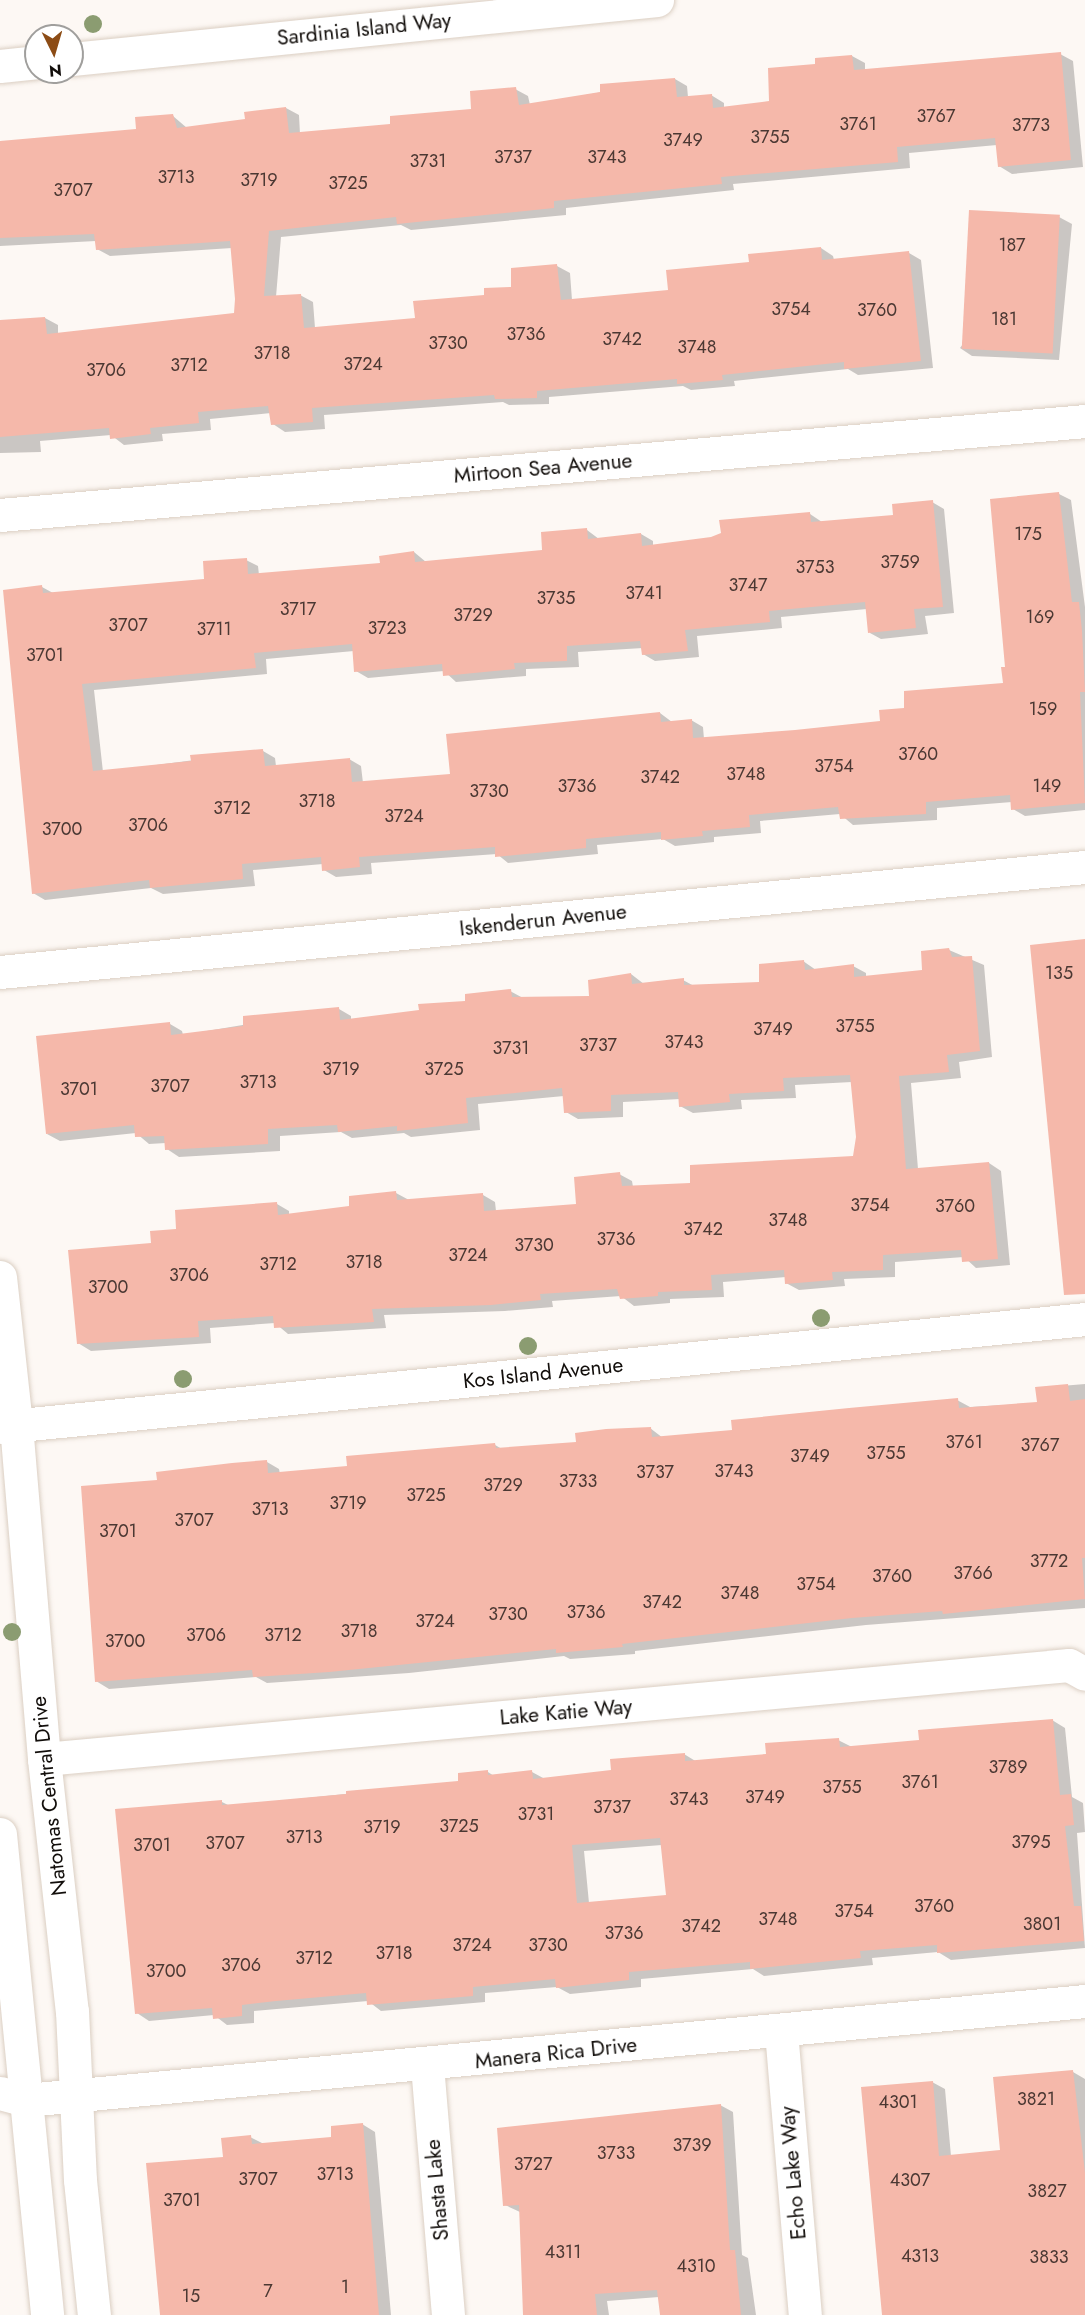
<!DOCTYPE html>
<html>
<head>
<meta charset="utf-8">
<style>
	body { margin:0 }
	#map { position:relative; width:1085px; height:2315px; overflow:hidden; background:#fdf8f4; font-family:Jost,sans-serif }
	div>[style] { position:absolute }
	[style*='--x'] { left:calc(var(--x)*1px); top:calc(var(--y)*1px); width:calc(var(--w)*1px); rotate:calc(var(--a)*1deg) }
	.shadow>* { inset:0; background:#0003 }
	.building>* { inset:0; background:#f5b8aa; transform-origin:0 0 }
	.roads { filter:drop-shadow(0 0 2px #dbcfc3) drop-shadow(0 0 2px #dbcfc3) }
	.minor>* { height:33px; margin:-16.5px; padding:0 16.5px; transform-origin:16.5px; border-radius:16.5px; background:#fff }
	.trees>* { width:18px; height:18px; margin:-9px; border-radius:50%; background:#8b9c71 }
	span { translate:-50% -50%; white-space:nowrap; text-align:center; line-height:1.15; -webkit-text-stroke:6px #fff; paint-order:stroke }
	.number-label { font-size:18px; color:#4b3833 }
	.number-label span { -webkit-text-stroke-width:0 }
	.street-label { font-size:21px; color:#120e0b }
	.north { position:absolute; left:24px; top:24px; width:60px; height:60px; box-sizing:border-box; background:#fff; border:2px solid #a09f9d; border-radius:50%; rotate:175deg; font-size:16px; font-weight:700; line-height:24px; text-align:center; color:#120e0b }
	.north::after { content:''; display:block; margin:auto; width:21px; height:27px; background:#8c4c15; clip-path:polygon(50% 0,100% 100%,50% 72%,0 100%) }
</style>
</head>
<body>
<div id="map">
	<div class="shadow">
		<i style="clip-path:polygon(1060px 54px,1073px 61px,1083px 167px,1012px 174px,999px 166px,997px 145px,909px 153px,910px 168px,733px 184px,734px 190px,566px 208px,566px 215px,411px 230px,401px 225px,281px 237px,276px 297px,300px 295px,313px 302px,315px 328px,417px 319px,513px 288px,557px 266px,570px 273px,572px 300px,670px 291px,751px 264px,821px 248px,833px 256px,834px 260px,909px 253px,921px 260px,933px 368px,858px 375px,848px 369px,734px 381px,735px 386px,691px 390px,683px 386px,549px 397px,549px 404px,509px 405px,503px 402px,324px 415px,325px 429px,285px 432px,273px 424px,271px 413px,210px 419px,211px 430px,162px 434px,163px 441px,124px 445px,111px 435px,40px 441px,41px 452px,0 453px,0 322px,45px 318px,58px 325px,58px 334px,235px 315px,237px 299px,232px 248px,110px 256px,97px 249px,96px 241px,0 246px,0 142px,138px 130px,173px 116px,187px 128px,246px 120px,286px 108px,299px 115px,300px 134px,392px 126px,473px 111px,515px 89px,528px 96px,530px 105px,675px 79px,687px 86px,688px 97px,711px 95px,724px 103px,724px 108px,770px 102px,817px 65px,852px 56px,865px 63px,865px 70px)"></i>
		<i style="clip-path:polygon(1059px 217px,1072px 224px,1059px 360px,972px 356px,960px 348px)"></i>
		<i style="clip-path:polygon(1059px 494px,1071px 500px,1085px 607px,1085px 810px,1025px 816px,1013px 809px,1012px 802px,937px 808px,937px 820px,853px 825px,840px 814px,760px 821px,761px 833px,714px 837px,714px 842px,675px 846px,663px 839px,597px 845px,598px 854px,508px 863px,497px 854px,371px 863px,372px 874px,336px 877px,324px 870px,323px 864px,253px 870px,255px 886px,163px 894px,151px 888px,45px 900px,33px 893px,42px 587px,53px 593px,206px 580px,246px 560px,258px 566px,259px 575px,381px 564px,414px 552px,426px 562px,543px 552px,587px 530px,599px 539px,641px 534px,653px 541px,653px 546px,711px 539px,810px 514px,822px 522px,894px 516px,932px 502px,944px 509px,954px 613px,925px 616px,928px 634px,881px 639px,870px 633px,867px 609px,781px 617px,782px 628px,697px 636px,699px 657px,655px 661px,643px 654px,643px 648px,578px 652px,579px 667px,526px 669px,526px 676px,456px 682px,444px 671px,368px 678px,356px 671px,354px 651px,266px 659px,267px 674px,94px 690px,103px 772px,263px 751px,275px 758px,276px 766px,349px 759px,361px 766px,363px 783px,451px 776px,660px 713px,672px 722px,691px 720px,703px 727px,704px 739px,882px 723px,905px 709px,1005px 684px)"></i>
		<i style="clip-path:polygon(949px 950px,984px 965px,992px 1057px,959px 1062px,961px 1078px,911px 1083px,918px 1169px,989px 1163px,1001px 1171px,1010px 1265px,976px 1268px,964px 1257px,895px 1262px,895px 1277px,844px 1279px,845px 1286px,799px 1290px,786px 1283px,786px 1277px,723px 1282px,724px 1297px,670px 1299px,670px 1303px,634px 1306px,621px 1296px,552px 1301px,553px 1307px,505px 1311px,384px 1315px,386px 1328px,288px 1334px,275px 1323px,210px 1328px,211px 1343px,91px 1351px,78px 1343px,152px 1244px,178px 1231px,277px 1204px,289px 1211px,289px 1215px,351px 1208px,396px 1193px,409px 1200px,483px 1195px,495px 1202px,496px 1211px,577px 1205px,619px 1174px,632px 1181px,633px 1187px,692px 1185px,854px 1158px,857px 1137px,852px 1082px,795px 1085px,796px 1098px,741px 1100px,742px 1109px,693px 1113px,680px 1106px,680px 1099px,623px 1102px,623px 1117px,578px 1119px,566px 1112px,564px 1096px,478px 1104px,480px 1130px,411px 1137px,404px 1133px,352px 1138px,341px 1132px,280px 1136px,280px 1151px,179px 1157px,167px 1149px,166px 1143px,149px 1144px,136px 1133px,60px 1141px,47px 1134px,170px 1024px,182px 1031px,183px 1035px,339px 1009px,351px 1016px,351px 1020px,420px 1012px,510px 991px,523px 998px,591px 997px,631px 974px,644px 984px,683px 980px,694px 986px,760px 983px,803px 961px,816px 970px,853px 966px,866px 973px,866px 977px,924px 971px)"></i>
		<i style="clip-path:polygon(1085px 1384px,1085px 1608px,866px 1625px,635px 1651px,635px 1654px,570px 1659px,564px 1656px,409px 1673px,267px 1683px,256px 1677px,109px 1689px,96px 1681px,159px 1481px,267px 1462px,279px 1469px,280px 1474px,349px 1468px,495px 1445px,502px 1449px,577px 1443px,650px 1428px,663px 1438px,733px 1432px,957px 1400px,970px 1407px,1038px 1403px,1037px 1388px)"></i>
		<i style="clip-path:polygon(evenodd,1052px 1720px,1065px 1728px,1072px 1797px,1083px 1803px,1085px 1832px,1077px 1833px,1085px 1948px,951px 1960px,938px 1952px,872px 1958px,873px 1965px,764px 1976px,753px 1969px,641px 1979px,641px 1987px,570px 1994px,557px 1987px,485px 1993px,485px 2002px,381px 2011px,368px 2001px,254px 2011px,254px 2023px,227px 2025px,214px 2015px,149px 2021px,137px 2013px,222px 1802px,230px 1806px,460px 1782px,488px 1772px,494px 1776px,532px 1772px,545px 1779px,613px 1772px,684px 1754px,697px 1762px,768px 1755px,838px 1740px,852px 1747px,920px 1741px,1052px 1720px,662px 1845px,667px 1896px,589px 1903px,584px 1851px,662px 1845px)"></i>
		<i style="clip-path:polygon(1073px 2072px,1085px 2079px,1085px 2315px,883px 2315px,932px 2082px,945px 2089px,951px 2156px,1001px 2152px)"></i>
		<i style="clip-path:polygon(720px 2105px,733px 2112px,742px 2255px,748px 2258px,756px 2315px,661px 2315px,659px 2297px,607px 2301px,609px 2315px,525px 2315px,520px 2212px,505px 2205px)"></i>
		<i style="clip-path:polygon(362px 2124px,375px 2132px,391px 2315px,205px 2315px,225px 2159px,250px 2137px,264px 2144px,333px 2138px)"></i>
	</div>
	<div class="building">
		<i style="clip-path:polygon(1061px 52px,1071px 160px,998px 167px,995px 138px,897px 147px,898px 162px,721px 177px,722px 184px,554px 201px,554px 208px,397px 224px,396px 217px,269px 231px,264px 296px,301px 294px,304px 328px,415px 318px,413px 301px,484px 295px,484px 288px,511px 287px,511px 268px,557px 264px,561px 300px,668px 290px,666px 270px,749px 262px,748px 254px,821px 247px,822px 260px,909px 251px,921px 361px,844px 369px,844px 362px,722px 375px,723px 380px,677px 384px,677px 379px,537px 391px,537px 398px,495px 399px,494px 395px,312px 408px,313px 422px,271px 425px,268px 406px,198px 412px,199px 423px,150px 428px,151px 434px,110px 439px,109px 428px,0 437px,0 320px,45px 317px,47px 334px,234px 313px,235px 299px,230px 241px,96px 250px,94px 234px,0 238px,0 141px,136px 129px,135px 117px,173px 114px,177px 128px,245px 119px,244px 112px,286px 107px,289px 133px,390px 124px,390px 116px,471px 109px,470px 91px,516px 87px,519px 105px,600px 92px,600px 84px,675px 78px,677px 97px,712px 94px,713px 108px,769px 101px,768px 68px,815px 64px,815px 58px,852px 55px,854px 70px)"></i>
		<i style="left:969px;top:210px;width:91px;height:139px;rotate:3deg"></i>
		<i style="clip-path:polygon(1059px 492px,1072px 602px,1079px 602px,1082px 631px,1085px 692px,1080px 692px,1085px 803px,1011px 810px,1010px 795px,926px 802px,926px 814px,840px 819px,838px 807px,749px 815px,750px 827px,702px 831px,703px 836px,661px 840px,661px 832px,586px 839px,586px 848px,495px 857px,495px 847px,359px 857px,360px 867px,322px 871px,321px 857px,242px 864px,243px 879px,150px 888px,149px 880px,32px 894px,3px 590px,42px 585px,43px 593px,204px 579px,203px 561px,247px 558px,248px 574px,380px 563px,379px 556px,414px 551px,415px 562px,542px 550px,541px 532px,587px 528px,588px 539px,641px 533px,642px 546px,711px 537px,721px 533px,719px 520px,810px 512px,811px 522px,893px 515px,892px 504px,933px 500px,943px 607px,914px 609px,916px 628px,868px 633px,865px 602px,769px 611px,770px 622px,685px 630px,688px 651px,642px 655px,640px 641px,567px 646px,567px 661px,514px 663px,515px 669px,443px 676px,442px 664px,354px 672px,352px 644px,254px 653px,256px 668px,82px 684px,93px 771px,191px 761px,190px 755px,263px 749px,265px 766px,350px 758px,352px 782px,450px 774px,446px 734px,660px 712px,661px 722px,692px 719px,693px 738px,795px 730px,880px 721px,879px 710px,904px 708px,904px 691px,1003px 683px,1001px 667px,1005px 667px,990px 499px)"></i>
		<i style="clip-path:polygon(1085px 939px,1085px 1294px,1064px 1295px,1030px 945px)"></i>
		<i style="clip-path:polygon(949px 948px,952px 957px,972px 956px,980px 1051px,947px 1055px,949px 1072px,899px 1076px,906px 1169px,989px 1162px,998px 1259px,962px 1262px,961px 1250px,883px 1255px,883px 1270px,832px 1272px,833px 1280px,785px 1284px,784px 1270px,711px 1275px,712px 1290px,658px 1292px,658px 1296px,620px 1299px,617px 1289px,540px 1294px,541px 1300px,491px 1305px,372px 1309px,374px 1322px,274px 1328px,273px 1316px,198px 1321px,199px 1337px,77px 1344px,68px 1250px,151px 1243px,150px 1231px,176px 1229px,175px 1210px,277px 1202px,278px 1215px,349px 1206px,349px 1196px,396px 1191px,397px 1200px,483px 1193px,484px 1211px,576px 1204px,574px 1177px,620px 1172px,622px 1186px,690px 1183px,690px 1165px,853px 1156px,856px 1137px,850px 1075px,783px 1078px,784px 1091px,729px 1094px,730px 1102px,679px 1107px,678px 1092px,611px 1095px,611px 1111px,564px 1113px,562px 1088px,466px 1098px,468px 1123px,397px 1131px,397px 1126px,338px 1132px,337px 1125px,268px 1129px,268px 1144px,165px 1150px,164px 1136px,135px 1137px,134px 1125px,46px 1134px,36px 1036px,170px 1022px,171px 1035px,243px 1026px,243px 1016px,339px 1007px,340px 1020px,419px 1010px,418px 1004px,465px 1001px,465px 994px,511px 989px,512px 997px,589px 996px,588px 980px,631px 973px,632px 984px,684px 978px,684px 985px,759px 982px,759px 964px,804px 960px,805px 970px,854px 964px,854px 977px,922px 970px,921px 951px)"></i>
		<i style="clip-path:polygon(1068px 1384px,1070px 1401px,1085px 1399px,1085px 1558px,1082px 1558px,1085px 1599px,943px 1614px,942px 1611px,852px 1618px,622px 1644px,623px 1647px,556px 1653px,556px 1649px,329px 1672px,253px 1677px,252px 1670px,95px 1682px,81px 1486px,157px 1480px,156px 1472px,232px 1463px,267px 1460px,268px 1473px,347px 1466px,346px 1456px,495px 1443px,496px 1448px,576px 1442px,575px 1433px,606px 1429px,651px 1427px,652px 1437px,732px 1430px,731px 1420px,849px 1408px,958px 1398px,959px 1408px,1037px 1402px,1035px 1387px)"></i>
		<i style="clip-path:polygon(evenodd,1053px 1719px,1060px 1795px,1071px 1794px,1074px 1825px,1065px 1826px,1074px 1906px,1081px 1906px,1084px 1941px,937px 1953px,937px 1945px,860px 1951px,861px 1958px,750px 1969px,750px 1962px,629px 1972px,629px 1980px,556px 1988px,555px 1979px,473px 1987px,473px 1996px,367px 2005px,366px 1993px,276px 2001px,242px 2005px,242px 2016px,213px 2019px,212px 2008px,135px 2014px,115px 1809px,222px 1800px,222px 1805px,346px 1794px,346px 1791px,458px 1781px,458px 1773px,488px 1770px,488px 1775px,532px 1770px,533px 1779px,611px 1770px,610px 1759px,685px 1753px,685px 1761px,766px 1754px,765px 1743px,839px 1738px,840px 1747px,919px 1740px,918px 1730px,1053px 1719px,660px 1838px,666px 1895px,577px 1903px,572px 1845px,660px 1838px)"></i>
		<i style="clip-path:polygon(1073px 2070px,1085px 2173px,1085px 2315px,882px 2315px,861px 2087px,933px 2081px,939px 2156px,1000px 2150px,993px 2077px)"></i>
		<i style="clip-path:polygon(721px 2104px,730px 2250px,735px 2250px,741px 2315px,660px 2315px,657px 2290px,595px 2294px,597px 2315px,523px 2315px,519px 2205px,503px 2206px,497px 2128px)"></i>
		<i style="clip-path:polygon(363px 2123px,379px 2315px,160px 2315px,146px 2163px,223px 2157px,221px 2138px,251px 2135px,252px 2144px,331px 2137px,331px 2126px)"></i>
	</div>
	<div class="roads">
		<div class="minor">
			<i style="--x:72;--y:59;--w:588;--a:-5.76"></i>
			<i style="--x:0;--y:66;--w:36;--a:-6"></i>
			<i style="--x:0;--y:515;--w:1089;--a:-4.95"></i>
			<i style="--x:0;--y:972;--w:1090;--a:-5.53"></i>
			<i style="--x:0;--y:1277;--w:149;--a:83.8"></i>
			<i style="--x:16;--y:1425;--w:335;--a:85.2"></i>
			<i style="--x:44;--y:1759;--w:254;--a:83.7"></i>
			<i style="--x:72;--y:2011;--w:169;--a:87.3"></i>
			<i style="--x:80;--y:2180;--w:136;--a:84.1"></i>
			<i style="--x:0;--y:1427;--w:1090;--a:-5.68"></i>
			<i style="--x:44;--y:1759;--w:1029;--a:-5.24"></i>
			<i style="--x:1069;--y:1665;--w:18;--a:29"></i>
			<i style="--x:0;--y:1834;--w:483;--a:84.4"></i>
			<i style="--x:781;--y:2031;--w:285;--a:85.2"></i>
			<i style="--x:427;--y:2065;--w:251;--a:85.2"></i>
			<i style="--x:0;--y:2093;--w:27;--a:15"></i>
			<i style="--x:26;--y:2100;--w:1064;--a:-5.34"></i>
		</div>
	</div>
	<div class="trees">
		<i style="left:93px;top:24px"></i>
		<i style="left:821px;top:1318px"></i>
		<i style="left:528px;top:1346px"></i>
		<i style="left:183px;top:1379px"></i>
		<i style="left:12px;top:1632px"></i>
	</div>
	<div class="number-label">
		<span style="left:936px;top:116px">3767</span>
		<span style="left:858px;top:124px">3761</span>
		<span style="left:1031px;top:125px">3773</span>
		<span style="left:770px;top:137px">3755</span>
		<span style="left:683px;top:140px">3749</span>
		<span style="left:513px;top:157px">3737</span>
		<span style="left:607px;top:157px">3743</span>
		<span style="left:428px;top:161px">3731</span>
		<span style="left:176px;top:177px">3713</span>
		<span style="left:259px;top:180px">3719</span>
		<span style="left:348px;top:183px">3725</span>
		<span style="left:73px;top:190px">3707</span>
		<span style="left:1012px;top:245px">187</span>
		<span style="left:791px;top:309px">3754</span>
		<span style="left:877px;top:310px">3760</span>
		<span style="left:1004px;top:319px">181</span>
		<span style="left:526px;top:334px">3736</span>
		<span style="left:622px;top:339px">3742</span>
		<span style="left:448px;top:343px">3730</span>
		<span style="left:697px;top:347px">3748</span>
		<span style="left:272px;top:353px">3718</span>
		<span style="left:363px;top:364px">3724</span>
		<span style="left:189px;top:365px">3712</span>
		<span style="left:106px;top:370px">3706</span>
		<span style="left:1028px;top:534px">175</span>
		<span style="left:900px;top:562px">3759</span>
		<span style="left:815px;top:567px">3753</span>
		<span style="left:748px;top:585px">3747</span>
		<span style="left:644px;top:593px">3741</span>
		<span style="left:556px;top:598px">3735</span>
		<span style="left:298px;top:609px">3717</span>
		<span style="left:473px;top:615px">3729</span>
		<span style="left:1040px;top:617px">169</span>
		<span style="left:128px;top:625px">3707</span>
		<span style="left:387px;top:628px">3723</span>
		<span style="left:214px;top:629px">3711</span>
		<span style="left:45px;top:655px">3701</span>
		<span style="left:1043px;top:709px">159</span>
		<span style="left:918px;top:754px">3760</span>
		<span style="left:834px;top:766px">3754</span>
		<span style="left:746px;top:774px">3748</span>
		<span style="left:660px;top:777px">3742</span>
		<span style="left:577px;top:786px">3736</span>
		<span style="left:1047px;top:786px">149</span>
		<span style="left:489px;top:791px">3730</span>
		<span style="left:317px;top:801px">3718</span>
		<span style="left:232px;top:808px">3712</span>
		<span style="left:404px;top:816px">3724</span>
		<span style="left:148px;top:825px">3706</span>
		<span style="left:62px;top:829px">3700</span>
		<span style="left:1059px;top:973px">135</span>
		<span style="left:855px;top:1026px">3755</span>
		<span style="left:773px;top:1029px">3749</span>
		<span style="left:684px;top:1042px">3743</span>
		<span style="left:598px;top:1045px">3737</span>
		<span style="left:511px;top:1048px">3731</span>
		<span style="left:341px;top:1069px">3719</span>
		<span style="left:444px;top:1069px">3725</span>
		<span style="left:258px;top:1082px">3713</span>
		<span style="left:170px;top:1086px">3707</span>
		<span style="left:79px;top:1089px">3701</span>
		<span style="left:870px;top:1205px">3754</span>
		<span style="left:955px;top:1206px">3760</span>
		<span style="left:788px;top:1220px">3748</span>
		<span style="left:703px;top:1229px">3742</span>
		<span style="left:616px;top:1239px">3736</span>
		<span style="left:534px;top:1245px">3730</span>
		<span style="left:468px;top:1255px">3724</span>
		<span style="left:364px;top:1262px">3718</span>
		<span style="left:278px;top:1264px">3712</span>
		<span style="left:189px;top:1275px">3706</span>
		<span style="left:108px;top:1287px">3700</span>
		<span style="left:964px;top:1442px">3761</span>
		<span style="left:1040px;top:1445px">3767</span>
		<span style="left:886px;top:1453px">3755</span>
		<span style="left:810px;top:1456px">3749</span>
		<span style="left:734px;top:1471px">3743</span>
		<span style="left:655px;top:1472px">3737</span>
		<span style="left:578px;top:1481px">3733</span>
		<span style="left:503px;top:1485px">3729</span>
		<span style="left:426px;top:1495px">3725</span>
		<span style="left:348px;top:1503px">3719</span>
		<span style="left:270px;top:1509px">3713</span>
		<span style="left:194px;top:1520px">3707</span>
		<span style="left:118px;top:1531px">3701</span>
		<span style="left:1049px;top:1561px">3772</span>
		<span style="left:973px;top:1573px">3766</span>
		<span style="left:892px;top:1576px">3760</span>
		<span style="left:816px;top:1584px">3754</span>
		<span style="left:740px;top:1593px">3748</span>
		<span style="left:662px;top:1602px">3742</span>
		<span style="left:586px;top:1612px">3736</span>
		<span style="left:508px;top:1614px">3730</span>
		<span style="left:435px;top:1621px">3724</span>
		<span style="left:359px;top:1631px">3718</span>
		<span style="left:206px;top:1635px">3706</span>
		<span style="left:283px;top:1635px">3712</span>
		<span style="left:125px;top:1641px">3700</span>
		<span style="left:1008px;top:1767px">3789</span>
		<span style="left:920px;top:1782px">3761</span>
		<span style="left:842px;top:1787px">3755</span>
		<span style="left:765px;top:1797px">3749</span>
		<span style="left:689px;top:1799px">3743</span>
		<span style="left:612px;top:1807px">3737</span>
		<span style="left:536px;top:1814px">3731</span>
		<span style="left:459px;top:1826px">3725</span>
		<span style="left:382px;top:1827px">3719</span>
		<span style="left:304px;top:1837px">3713</span>
		<span style="left:1031px;top:1842px">3795</span>
		<span style="left:225px;top:1843px">3707</span>
		<span style="left:152px;top:1845px">3701</span>
		<span style="left:934px;top:1906px">3760</span>
		<span style="left:854px;top:1911px">3754</span>
		<span style="left:778px;top:1919px">3748</span>
		<span style="left:1042px;top:1924px">3801</span>
		<span style="left:701px;top:1926px">3742</span>
		<span style="left:624px;top:1933px">3736</span>
		<span style="left:472px;top:1945px">3724</span>
		<span style="left:548px;top:1945px">3730</span>
		<span style="left:394px;top:1953px">3718</span>
		<span style="left:314px;top:1958px">3712</span>
		<span style="left:241px;top:1965px">3706</span>
		<span style="left:166px;top:1971px">3700</span>
		<span style="left:1036px;top:2099px">3821</span>
		<span style="left:898px;top:2102px">4301</span>
		<span style="left:692px;top:2145px">3739</span>
		<span style="left:616px;top:2153px">3733</span>
		<span style="left:533px;top:2164px">3727</span>
		<span style="left:335px;top:2174px">3713</span>
		<span style="left:258px;top:2179px">3707</span>
		<span style="left:910px;top:2180px">4307</span>
		<span style="left:1047px;top:2191px">3827</span>
		<span style="left:182px;top:2200px">3701</span>
		<span style="left:563px;top:2252px">4311</span>
		<span style="left:920px;top:2256px">4313</span>
		<span style="left:1049px;top:2257px">3833</span>
		<span style="left:696px;top:2266px">4310</span>
		<span style="left:345px;top:2287px">1</span>
		<span style="left:268px;top:2291px">7</span>
		<span style="left:191px;top:2296px">15</span>
	</div>
	<div class="street-label">
		<span style="left:364px;top:29px;rotate:-6deg">Sardinia Island Way</span>
		<span style="left:543px;top:468px;rotate:-5deg">Mirtoon Sea Avenue</span>
		<span style="left:543px;top:920px;rotate:-6deg">Iskenderun Avenue</span>
		<span style="left:543px;top:1373px;rotate:-6deg">Kos Island Avenue</span>
		<span style="left:566px;top:1712px;rotate:-5deg">Lake Katie Way</span>
		<span style="left:49px;top:1796px;rotate:-96deg">Natomas Central Drive</span>
		<span style="left:556px;top:2053px;rotate:-6deg">Manera Rica Drive</span>
		<span style="left:793px;top:2173px;rotate:-95deg">Echo Lake Way</span>
		<span style="left:437px;top:2190px;rotate:-95deg">Shasta Lake</span>
	</div>
	<div class="north">N</div>
</div>
</body>
</html>
